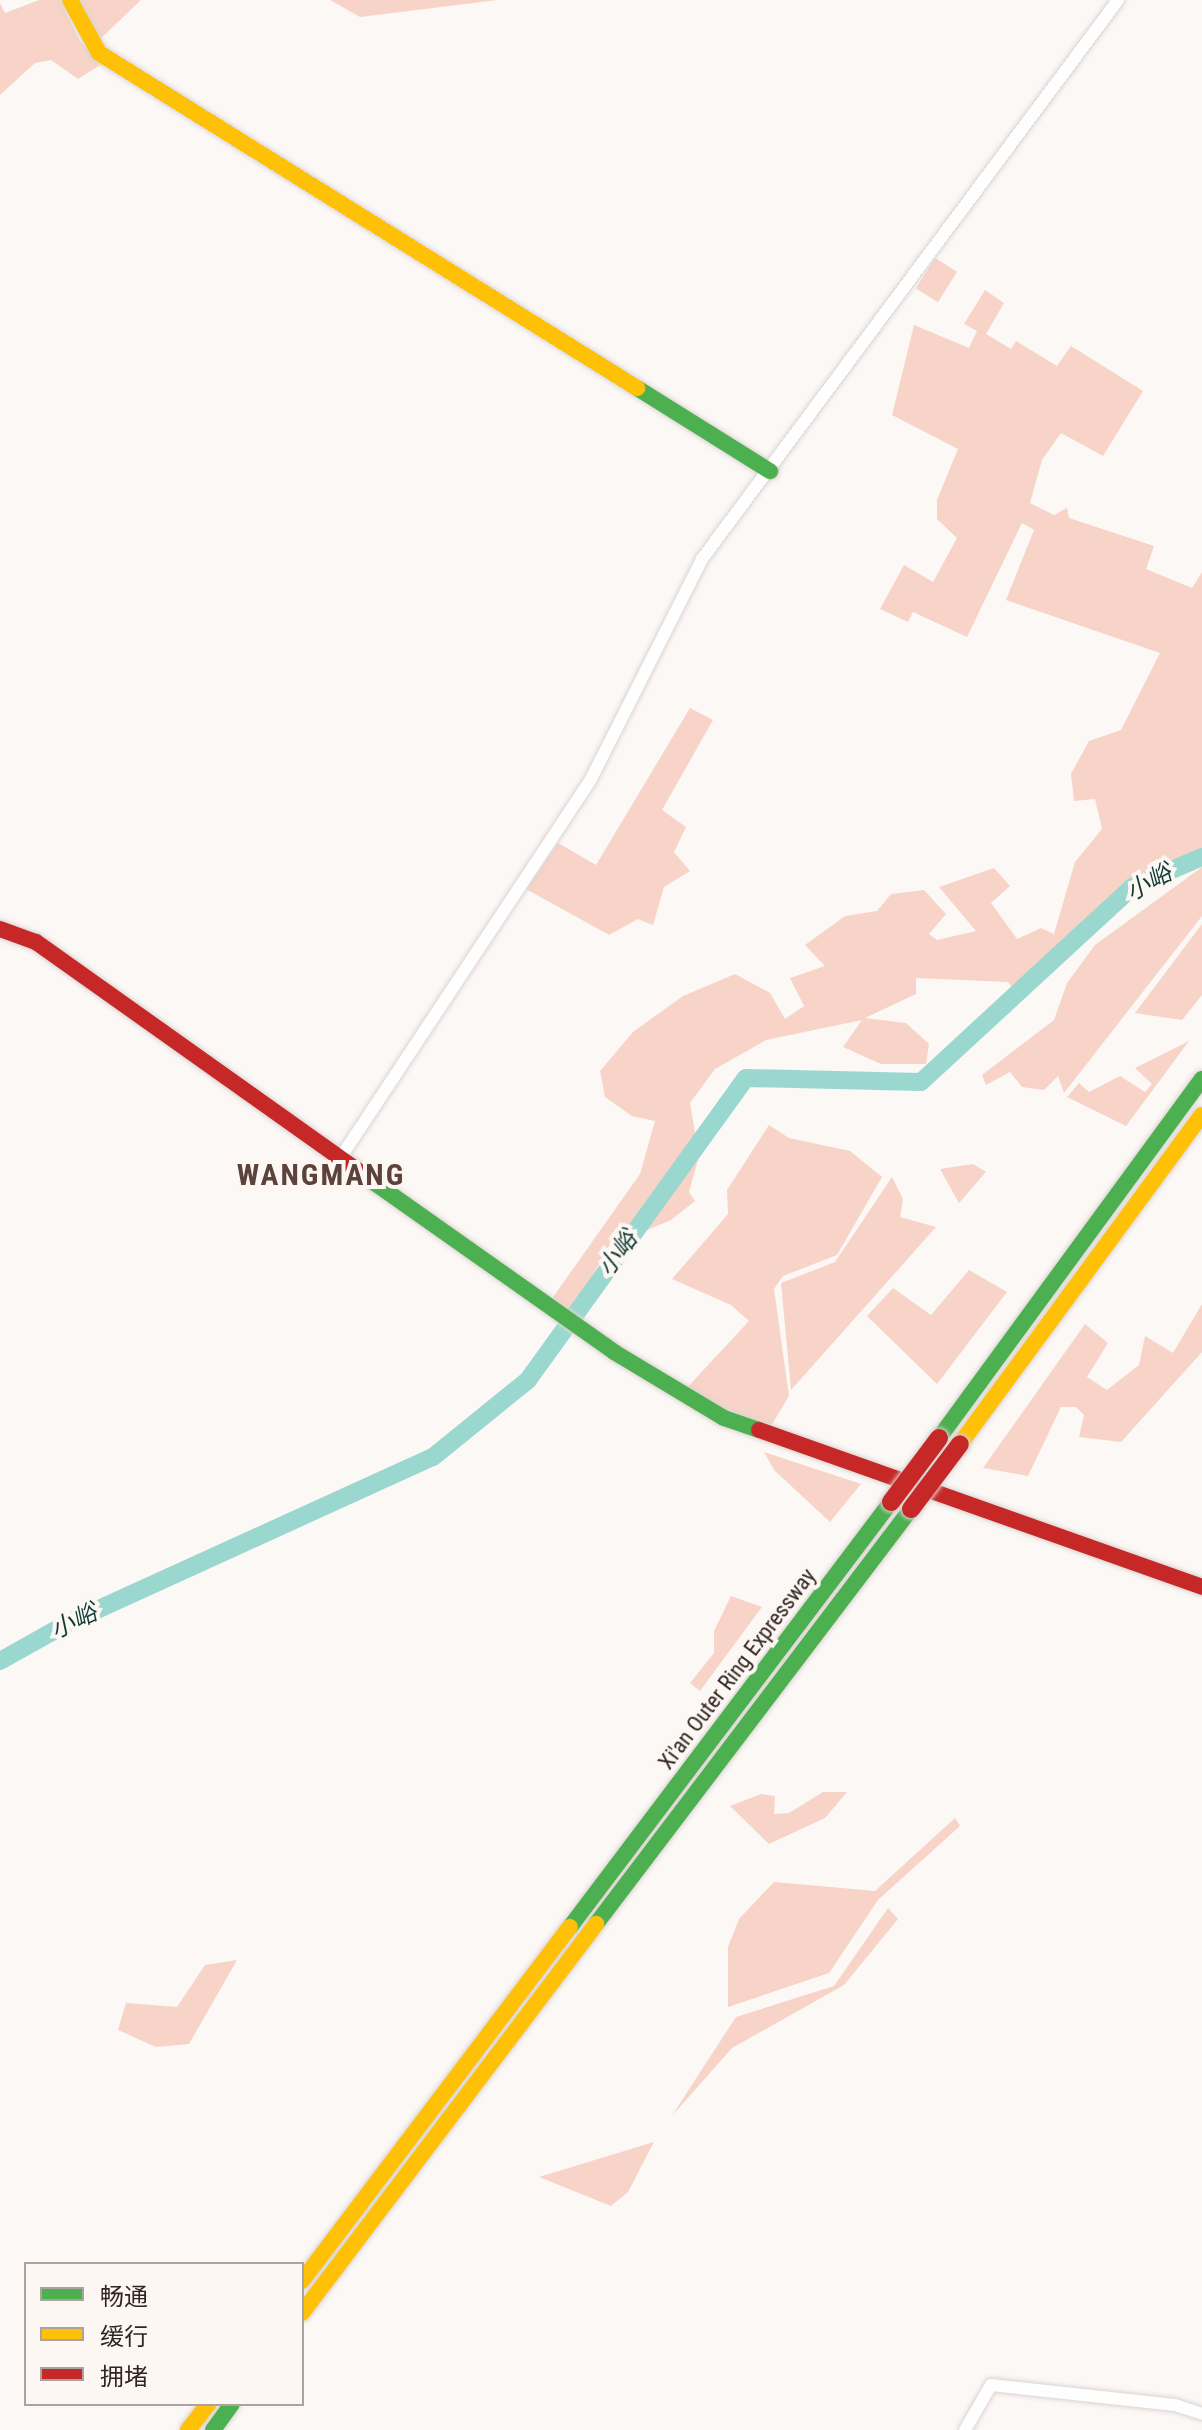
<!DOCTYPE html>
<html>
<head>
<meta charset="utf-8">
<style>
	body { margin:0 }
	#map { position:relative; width:1202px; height:2430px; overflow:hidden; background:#fbf8f6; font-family:"Roboto Condensed","Noto Sans SC",sans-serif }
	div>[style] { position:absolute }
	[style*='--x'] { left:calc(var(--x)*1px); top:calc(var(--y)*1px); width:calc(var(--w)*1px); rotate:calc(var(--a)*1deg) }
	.green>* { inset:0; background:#f7d4c7; transform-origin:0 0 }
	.river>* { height:18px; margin:-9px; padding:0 9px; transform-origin:9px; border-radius:9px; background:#9ad8cf }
	.roads { filter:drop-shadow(0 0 2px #dbd4d1) drop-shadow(0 0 2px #dbd4d1) }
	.street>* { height:12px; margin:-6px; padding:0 6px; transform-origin:6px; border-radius:6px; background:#fefefe }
	.fast>* { height:16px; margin:-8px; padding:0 8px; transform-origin:8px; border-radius:8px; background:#4caf50 }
	.slow>* { height:16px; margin:-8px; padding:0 8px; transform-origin:8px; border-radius:8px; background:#ffc107 }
	.jam>* { height:16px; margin:-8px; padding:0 8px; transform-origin:8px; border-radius:8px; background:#c62828 }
	.bridges { filter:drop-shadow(0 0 2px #dbd4d1) drop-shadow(0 0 2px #dbd4d1) }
	.jam-bridge>* { height:18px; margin:-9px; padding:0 9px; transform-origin:9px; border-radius:9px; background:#c62828 }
	span { translate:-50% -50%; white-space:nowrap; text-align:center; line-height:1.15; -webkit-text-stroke:8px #fdf7f4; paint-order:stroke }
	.street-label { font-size:22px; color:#312521 }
	.water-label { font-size:24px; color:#103b35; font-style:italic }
	.district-label { font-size:30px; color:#5b423a; font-weight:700; letter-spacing:2px }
	.legend { position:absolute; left:24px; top:2262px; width:280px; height:144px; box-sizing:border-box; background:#fdf7f4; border:2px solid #aba3a0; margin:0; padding:10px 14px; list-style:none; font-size:24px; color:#312521 }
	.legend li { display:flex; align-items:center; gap:16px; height:40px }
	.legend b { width:40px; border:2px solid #aba3a0 }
</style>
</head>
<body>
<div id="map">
	<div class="green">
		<i style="clip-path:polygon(39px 0,60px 0,80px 41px,102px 64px,78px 79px,51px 60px,35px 63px,0 95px,0 3px,5px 13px)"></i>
		<i style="clip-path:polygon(76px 0,141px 0,97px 42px)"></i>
		<i style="clip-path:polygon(330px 0,498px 0,360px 17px)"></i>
		<i style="left:935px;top:258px;width:26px;height:36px;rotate:32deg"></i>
		<i style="clip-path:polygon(985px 290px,1004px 303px,986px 334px,1011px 349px,1016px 341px,1057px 366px,1071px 346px,1143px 391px,1103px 456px,1061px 433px,1042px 460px,1030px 503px,1054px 515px,1067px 508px,1069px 518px,1154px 546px,1146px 569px,1192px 588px,1202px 572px,1202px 848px,1100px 917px,1022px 999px,1008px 982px,916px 978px,916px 994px,865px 1018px,906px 1023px,929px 1044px,926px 1064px,881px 1064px,843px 1047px,862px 1020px,766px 1040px,715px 1069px,690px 1103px,699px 1156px,689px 1192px,695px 1201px,671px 1220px,610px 1246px,570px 1313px,551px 1300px,640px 1174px,655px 1121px,632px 1116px,605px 1097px,600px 1071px,633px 1032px,683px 996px,735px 974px,770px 993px,785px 1019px,804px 1006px,790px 978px,825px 966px,805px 945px,845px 916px,877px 911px,891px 894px,924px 890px,946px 914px,929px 934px,937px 940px,976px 931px,939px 887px,994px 868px,1010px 886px,991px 903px,1017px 939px,1041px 928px,1054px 934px,1075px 862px,1102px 829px,1095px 799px,1074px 801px,1071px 774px,1089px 741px,1121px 730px,1160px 653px,1006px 600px,1034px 530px,1022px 523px,967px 637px,913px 612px,908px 622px,880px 609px,904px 565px,933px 582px,957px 538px,937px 519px,937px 500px,958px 449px,892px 415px,914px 325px,969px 348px,977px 331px,964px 324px)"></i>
		<i style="clip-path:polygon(690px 708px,713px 720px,662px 810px,686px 827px,674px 852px,690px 871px,664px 887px,653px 925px,638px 919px,609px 935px,526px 889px,558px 843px,596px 865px)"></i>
		<i style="clip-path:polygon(1202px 867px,1202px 916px,1064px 1093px,1058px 1076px,1044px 1090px,1022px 1087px,1010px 1072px,986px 1085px,982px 1075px,1054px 1020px,1067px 983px,1095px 945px)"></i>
		<i style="clip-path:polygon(1202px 924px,1202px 995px,1182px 1020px,1135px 1013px)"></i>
		<i style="clip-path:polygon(1189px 1041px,1126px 1126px,1067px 1097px,1079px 1083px,1089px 1092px,1120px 1076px,1145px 1092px,1152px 1084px,1135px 1068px)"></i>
		<i style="clip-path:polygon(769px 1125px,789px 1138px,850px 1151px,882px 1177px,837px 1255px,783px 1276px,774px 1289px,789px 1396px,768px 1431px,682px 1393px,749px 1321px,731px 1305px,672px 1279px,728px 1214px,727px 1190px)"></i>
		<i style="clip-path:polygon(973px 1164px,986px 1172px,959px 1203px,940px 1169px)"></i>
		<i style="clip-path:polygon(892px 1177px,903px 1199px,900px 1217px,936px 1227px,791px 1390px,781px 1283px,835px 1262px)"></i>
		<i style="clip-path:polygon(969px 1270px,1007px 1292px,937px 1384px,867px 1316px,893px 1288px,931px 1315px)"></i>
		<i style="clip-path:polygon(1202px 1304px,1202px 1352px,1121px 1442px,1079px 1437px,1084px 1415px,1076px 1407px,1061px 1407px,1028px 1476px,983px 1468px,1085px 1324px,1108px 1343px,1087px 1377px,1107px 1390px,1139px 1365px,1145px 1336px,1173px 1353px)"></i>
		<i style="clip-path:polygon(764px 1452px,861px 1484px,830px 1522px,774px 1470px)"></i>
		<i style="clip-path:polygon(731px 1596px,762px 1607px,700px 1691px,690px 1683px,714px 1653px,714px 1631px)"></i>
		<i style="clip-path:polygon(823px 1792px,847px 1792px,825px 1818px,769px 1844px,730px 1806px,761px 1794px,775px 1796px,774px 1814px,789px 1813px)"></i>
		<i style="clip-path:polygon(955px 1818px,960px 1826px,878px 1900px,829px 1973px,728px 2007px,728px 1947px,739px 1919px,774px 1882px,875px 1891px)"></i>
		<i style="clip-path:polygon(888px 1908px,898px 1919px,844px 1985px,732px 2048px,671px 2117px,736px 2017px,834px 1986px)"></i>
		<i style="clip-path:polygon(237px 1960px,189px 2044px,156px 2047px,118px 2030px,126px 2003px,177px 2007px,205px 1965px)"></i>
		<i style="clip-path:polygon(654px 2142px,628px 2192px,611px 2206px,539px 2177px)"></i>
	</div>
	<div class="river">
		<i style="--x:0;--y:1661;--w:76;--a:-29.3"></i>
		<i style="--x:66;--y:1624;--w:403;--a:-24.5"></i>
		<i style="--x:433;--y:1457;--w:122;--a:-39"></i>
		<i style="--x:528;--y:1380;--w:372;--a:-54.2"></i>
		<i style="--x:746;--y:1078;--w:175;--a:1.3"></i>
		<i style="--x:921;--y:1082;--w:287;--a:-42.7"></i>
		<i style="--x:1132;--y:887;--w:76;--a:-23.2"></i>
	</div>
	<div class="roads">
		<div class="street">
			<i style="--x:341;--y:1157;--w:451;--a:-56.5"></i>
			<i style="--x:590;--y:781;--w:249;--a:-63.2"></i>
			<i style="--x:702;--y:559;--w:697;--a:-53.34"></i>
			<i style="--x:965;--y:2430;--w:52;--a:-60"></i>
			<i style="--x:991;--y:2385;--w:185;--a:6.2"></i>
			<i style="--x:1175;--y:2405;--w:28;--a:18"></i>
		</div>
		<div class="fast">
			<i style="--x:637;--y:388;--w:157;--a:32"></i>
			<i style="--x:362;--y:1174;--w:309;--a:35.2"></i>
			<i style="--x:614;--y:1352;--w:128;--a:31"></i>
			<i style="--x:724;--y:1418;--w:37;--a:19"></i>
			<i style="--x:939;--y:1438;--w:445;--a:-53.8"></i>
			<i style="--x:596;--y:1924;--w:521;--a:-52.8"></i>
			<i style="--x:570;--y:1927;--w:533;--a:-52.94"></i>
			<i style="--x:213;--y:2430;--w:32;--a:-54"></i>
		</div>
		<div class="slow">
			<i style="--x:70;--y:0;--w:60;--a:61.3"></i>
			<i style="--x:99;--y:53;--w:634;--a:31.91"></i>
			<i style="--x:960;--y:1444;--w:408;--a:-53.7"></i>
			<i style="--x:302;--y:2281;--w:444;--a:-52.9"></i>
			<i style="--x:302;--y:2313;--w:488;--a:-52.9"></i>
			<i style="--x:188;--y:2430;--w:33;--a:-52"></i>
		</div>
		<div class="jam">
			<i style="--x:0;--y:929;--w:38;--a:20"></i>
			<i style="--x:36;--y:942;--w:400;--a:35.4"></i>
			<i style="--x:759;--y:1430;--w:470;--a:19.5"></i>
		</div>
	</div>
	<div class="bridges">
		<div class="jam-bridge">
			<i style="--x:891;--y:1502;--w:80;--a:-53.1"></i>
			<i style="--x:911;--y:1509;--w:81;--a:-53"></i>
		</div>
	</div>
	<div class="street-label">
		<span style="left:737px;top:1669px;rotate:-53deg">Xi'an Outer Ring Expressway</span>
	</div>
	<div class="water-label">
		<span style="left:1149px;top:883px;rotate:-29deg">小峪</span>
		<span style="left:618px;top:1254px;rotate:-54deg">小峪</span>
		<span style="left:74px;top:1622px;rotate:-26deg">小峪</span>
	</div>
	<div class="district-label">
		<span style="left:321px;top:1175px">WANGMANG</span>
	</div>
	<ul class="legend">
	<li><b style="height:10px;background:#4caf50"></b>畅通</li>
	<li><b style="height:10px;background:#ffc107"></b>缓行</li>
	<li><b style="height:10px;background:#c62828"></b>拥堵</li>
	</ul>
</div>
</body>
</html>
